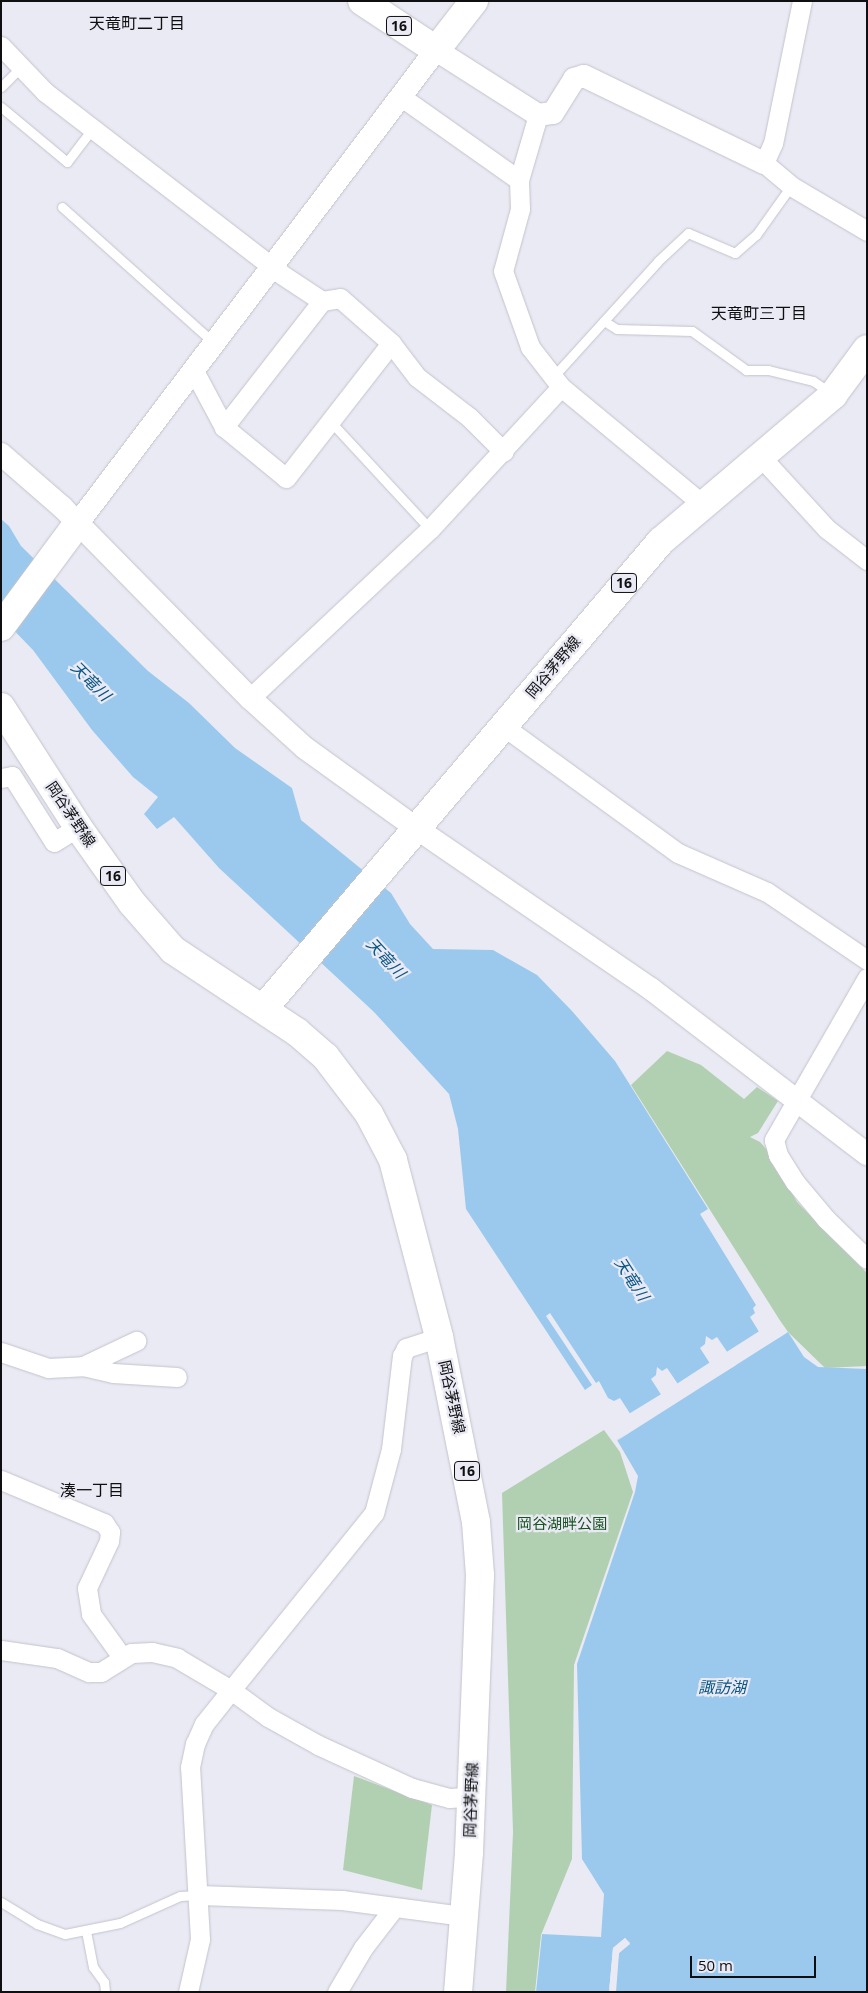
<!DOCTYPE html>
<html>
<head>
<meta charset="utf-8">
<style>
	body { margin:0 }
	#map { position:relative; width:868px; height:1993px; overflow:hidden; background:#eaeaf4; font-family:"Open Sans","Noto Sans JP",sans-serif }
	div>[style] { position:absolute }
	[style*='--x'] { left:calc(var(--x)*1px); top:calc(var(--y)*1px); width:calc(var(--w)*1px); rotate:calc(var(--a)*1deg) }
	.green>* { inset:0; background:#b1d0b1 }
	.water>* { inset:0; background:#9bc9ed }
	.pier>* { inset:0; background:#eaeaf4 }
	.roads { filter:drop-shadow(0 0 1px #c2c3cc) drop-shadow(0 0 1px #c2c3cc) }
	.service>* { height:9px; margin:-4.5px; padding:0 4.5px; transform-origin:4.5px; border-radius:4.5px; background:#fff }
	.minor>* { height:19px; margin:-9.5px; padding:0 9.5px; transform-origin:9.5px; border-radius:9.5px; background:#fff }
	.tertiary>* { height:22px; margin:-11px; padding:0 11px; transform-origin:11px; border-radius:11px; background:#fff }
	.primary>* { height:28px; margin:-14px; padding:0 14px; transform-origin:14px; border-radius:14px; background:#fff }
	span { translate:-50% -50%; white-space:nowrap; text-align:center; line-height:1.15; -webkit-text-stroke:4.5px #eaeaf4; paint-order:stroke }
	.shield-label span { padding:1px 4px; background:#eaeaf4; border:1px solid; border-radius:4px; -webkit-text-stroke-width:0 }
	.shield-label { font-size:14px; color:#0f0f12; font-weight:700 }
	.street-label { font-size:15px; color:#0f0f12 }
	.park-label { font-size:15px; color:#18521f }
	.neighbourhood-label { font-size:16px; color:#0f0f12 }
	.water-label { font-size:16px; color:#095684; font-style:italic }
	.frame { position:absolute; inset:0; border:2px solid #0f0f12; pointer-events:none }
	.scale { position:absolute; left:690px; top:1956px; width:126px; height:22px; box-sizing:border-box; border:2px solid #0f0f12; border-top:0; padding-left:6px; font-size:15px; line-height:18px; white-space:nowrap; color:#0f0f12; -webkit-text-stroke:4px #eaeaf4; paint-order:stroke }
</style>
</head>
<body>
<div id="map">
	<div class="green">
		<i style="clip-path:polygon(667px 1051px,701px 1065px,744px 1099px,757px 1087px,778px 1101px,758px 1133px,750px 1137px,760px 1142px,768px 1151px,797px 1202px,867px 1273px,867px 1366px,825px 1368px,788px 1332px,779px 1319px,631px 1085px)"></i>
		<i style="clip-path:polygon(604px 1430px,620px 1452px,633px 1492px,574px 1665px,572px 1859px,541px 1935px,535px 1992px,506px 1992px,513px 1832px,502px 1493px)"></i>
		<i style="clip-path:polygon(354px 1776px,432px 1805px,422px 1890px,343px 1870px)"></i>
	</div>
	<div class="water">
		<i style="clip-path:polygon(evenodd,1px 519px,9px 526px,21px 546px,148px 671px,189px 703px,235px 748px,292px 788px,301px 820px,391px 893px,410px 924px,433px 949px,493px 950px,537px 975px,572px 1011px,615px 1061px,708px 1209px,700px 1214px,756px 1305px,753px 1308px,755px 1313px,750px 1317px,767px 1345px,788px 1332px,804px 1357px,818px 1367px,867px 1369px,867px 1992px,616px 1992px,619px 1953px,630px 1944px,625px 1938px,613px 1948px,609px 1992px,536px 1992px,542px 1934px,601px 1937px,604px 1894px,582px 1859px,577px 1664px,635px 1492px,638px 1476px,617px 1440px,638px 1426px,620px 1398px,614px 1401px,608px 1398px,599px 1381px,596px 1383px,550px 1313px,546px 1316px,592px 1385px,585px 1390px,466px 1209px,458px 1129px,449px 1094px,374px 1012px,219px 868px,174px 817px,157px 829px,144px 814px,158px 797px,133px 777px,92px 730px,33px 650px,1px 617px,1px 519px,706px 1336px,712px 1340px,717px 1337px,736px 1365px,718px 1376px,700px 1348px,705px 1344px,706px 1336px,1px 519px,657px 1367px,662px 1371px,667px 1368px,686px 1396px,669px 1407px,651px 1379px,656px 1375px,657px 1367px)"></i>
	</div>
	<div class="pier">
		<i style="clip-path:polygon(761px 1330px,768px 1341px,788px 1332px,615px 1442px,635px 1426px,627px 1415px,663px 1393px,670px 1404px,683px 1396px,675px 1385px,712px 1361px,719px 1373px,732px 1364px,725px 1353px)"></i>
		<i style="clip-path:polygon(625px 1938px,630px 1943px,619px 1953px,613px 1992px,617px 1952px,626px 1943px,616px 1950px,609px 1992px,613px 1948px)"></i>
	</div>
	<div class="roads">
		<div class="service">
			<i style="--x:1;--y:87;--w:27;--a:-45"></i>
			<i style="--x:1;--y:107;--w:86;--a:39.8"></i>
			<i style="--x:67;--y:162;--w:43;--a:-52.6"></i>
			<i style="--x:62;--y:207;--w:203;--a:41.8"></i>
			<i style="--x:604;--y:321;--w:15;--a:32"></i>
			<i style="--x:617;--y:329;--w:75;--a:1.5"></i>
			<i style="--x:692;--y:331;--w:67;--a:35.8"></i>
			<i style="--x:746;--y:370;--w:22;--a:0"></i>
			<i style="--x:768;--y:370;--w:46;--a:13.7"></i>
			<i style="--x:813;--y:381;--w:22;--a:34"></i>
			<i style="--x:553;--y:377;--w:156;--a:-47.8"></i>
			<i style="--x:658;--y:261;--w:41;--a:-43"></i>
			<i style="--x:688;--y:233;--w:51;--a:23.1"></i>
			<i style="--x:735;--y:253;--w:28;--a:-41"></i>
			<i style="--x:756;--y:235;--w:60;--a:-54.5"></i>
			<i style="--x:330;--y:421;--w:147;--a:47.2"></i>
			<i style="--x:1;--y:1902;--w:42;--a:31.4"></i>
			<i style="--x:37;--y:1924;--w:30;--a:20"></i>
			<i style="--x:65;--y:1934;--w:56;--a:-11.3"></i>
			<i style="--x:120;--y:1923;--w:66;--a:-24.2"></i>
			<i style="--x:180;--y:1896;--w:19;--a:-3"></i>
			<i style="--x:86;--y:1931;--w:37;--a:79"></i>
			<i style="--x:93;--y:1967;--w:19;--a:54"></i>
			<i style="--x:104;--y:1982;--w:10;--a:84"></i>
		</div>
		<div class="minor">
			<i style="--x:802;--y:1;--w:145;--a:101.5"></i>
			<i style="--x:773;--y:143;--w:22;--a:114"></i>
			<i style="--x:764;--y:163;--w:35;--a:40"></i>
			<i style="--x:791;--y:186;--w:88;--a:30.6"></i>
			<i style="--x:1;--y:46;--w:64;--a:46.3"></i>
			<i style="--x:45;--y:92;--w:298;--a:37.6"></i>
			<i style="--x:281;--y:274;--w:49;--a:33.4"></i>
			<i style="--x:322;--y:301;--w:18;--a:-9"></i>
			<i style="--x:340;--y:298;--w:68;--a:41.4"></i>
			<i style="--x:391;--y:343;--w:43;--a:52.6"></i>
			<i style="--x:417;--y:377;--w:66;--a:37.6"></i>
			<i style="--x:469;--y:417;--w:49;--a:45"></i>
			<i style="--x:400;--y:96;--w:146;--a:35.2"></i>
			<i style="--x:538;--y:115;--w:68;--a:106.3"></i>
			<i style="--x:519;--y:180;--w:29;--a:88"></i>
			<i style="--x:520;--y:209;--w:64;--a:105.3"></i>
			<i style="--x:503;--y:271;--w:81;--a:70.4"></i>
			<i style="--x:530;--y:347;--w:51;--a:52.2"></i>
			<i style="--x:561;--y:387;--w:182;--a:39.6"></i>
			<i style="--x:322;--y:301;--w:160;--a:127.9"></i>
			<i style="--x:224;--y:427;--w:80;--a:39.4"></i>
			<i style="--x:286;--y:478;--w:171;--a:-52.1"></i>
			<i style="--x:193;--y:369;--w:66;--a:61.9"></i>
			<i style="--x:760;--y:456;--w:99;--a:47.5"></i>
			<i style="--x:827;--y:529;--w:51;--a:37.8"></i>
			<i style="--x:250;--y:698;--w:247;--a:-43.2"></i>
			<i style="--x:430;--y:529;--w:193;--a:-47.3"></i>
			<i style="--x:503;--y:726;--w:216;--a:36"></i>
			<i style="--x:678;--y:853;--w:97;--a:23.7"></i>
			<i style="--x:767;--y:892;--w:121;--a:34.2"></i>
			<i style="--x:1;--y:778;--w:11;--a:-10"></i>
			<i style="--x:12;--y:776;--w:78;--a:57.5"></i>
			<i style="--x:54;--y:842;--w:28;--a:-32"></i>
			<i style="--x:867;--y:978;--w:187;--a:119.9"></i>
			<i style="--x:774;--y:1140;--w:16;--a:75"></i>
			<i style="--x:778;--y:1155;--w:32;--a:58"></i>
			<i style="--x:795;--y:1182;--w:48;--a:50"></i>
			<i style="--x:826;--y:1219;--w:57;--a:44.3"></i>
			<i style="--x:1;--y:1352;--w:50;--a:18.8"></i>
			<i style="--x:48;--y:1368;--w:35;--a:-3"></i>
			<i style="--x:83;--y:1366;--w:31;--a:13"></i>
			<i style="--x:113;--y:1373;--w:64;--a:3.6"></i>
			<i style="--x:83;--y:1366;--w:59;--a:-25.3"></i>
			<i style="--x:1;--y:1480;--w:112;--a:22.7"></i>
			<i style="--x:104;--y:1523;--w:11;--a:56"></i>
			<i style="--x:110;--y:1532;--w:9;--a:96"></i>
			<i style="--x:109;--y:1541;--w:52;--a:115.1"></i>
			<i style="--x:87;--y:1588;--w:26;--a:81"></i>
			<i style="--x:91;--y:1614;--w:53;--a:54.2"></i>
			<i style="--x:1;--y:1650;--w:57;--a:8.1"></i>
			<i style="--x:57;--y:1658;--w:35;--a:24"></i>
			<i style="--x:89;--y:1672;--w:12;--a:0"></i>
			<i style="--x:101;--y:1672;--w:36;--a:-32"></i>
			<i style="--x:131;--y:1653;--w:21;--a:-3"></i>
			<i style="--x:152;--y:1652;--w:26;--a:13"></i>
			<i style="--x:177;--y:1658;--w:63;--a:30.7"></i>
			<i style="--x:231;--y:1690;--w:46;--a:36.1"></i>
			<i style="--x:268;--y:1717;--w:57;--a:29.2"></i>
			<i style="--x:318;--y:1745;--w:103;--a:24.6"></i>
			<i style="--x:412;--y:1788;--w:38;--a:15"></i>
			<i style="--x:449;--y:1798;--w:22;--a:-3"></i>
			<i style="--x:199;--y:1895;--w:143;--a:2"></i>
			<i style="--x:342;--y:1900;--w:123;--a:7.5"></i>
			<i style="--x:188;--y:1992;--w:54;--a:-77.2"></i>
			<i style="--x:200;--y:1939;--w:172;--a:-93.3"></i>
			<i style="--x:190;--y:1767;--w:24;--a:-78"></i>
			<i style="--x:195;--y:1744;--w:22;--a:-66"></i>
			<i style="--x:204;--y:1724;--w:43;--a:-51.5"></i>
			<i style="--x:231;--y:1690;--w:228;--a:-51.1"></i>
			<i style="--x:374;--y:1513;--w:66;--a:-75.1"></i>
			<i style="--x:391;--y:1449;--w:94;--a:-83.3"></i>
			<i style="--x:402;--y:1356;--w:9;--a:-63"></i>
			<i style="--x:406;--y:1348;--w:35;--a:-18"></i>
			<i style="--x:337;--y:1992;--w:51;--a:-59.4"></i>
			<i style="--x:363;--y:1948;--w:49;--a:-52.4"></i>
		</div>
		<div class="tertiary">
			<i style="--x:1;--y:454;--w:81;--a:41"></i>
			<i style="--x:62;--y:507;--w:268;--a:45.5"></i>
			<i style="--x:250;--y:698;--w:74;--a:42.3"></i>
			<i style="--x:305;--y:748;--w:137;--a:35.8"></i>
			<i style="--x:416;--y:828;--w:285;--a:34.4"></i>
			<i style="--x:651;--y:989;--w:272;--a:37.4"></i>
			<i style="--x:78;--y:523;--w:593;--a:-52.88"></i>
			<i style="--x:436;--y:50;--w:121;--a:32.5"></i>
			<i style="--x:538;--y:115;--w:15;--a:-8"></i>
			<i style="--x:553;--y:113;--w:40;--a:-58"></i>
			<i style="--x:574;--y:79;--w:10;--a:-17"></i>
			<i style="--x:584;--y:76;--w:200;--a:25.8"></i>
		</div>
		<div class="primary">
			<i style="--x:362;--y:1;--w:89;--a:33.5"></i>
			<i style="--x:436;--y:50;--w:62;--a:-52.2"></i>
			<i style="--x:1;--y:627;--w:129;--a:-53.5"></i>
			<i style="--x:1;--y:707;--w:143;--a:57.3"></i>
			<i style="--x:78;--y:827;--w:93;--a:54.6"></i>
			<i style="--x:132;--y:903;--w:62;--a:48.9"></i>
			<i style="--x:173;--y:950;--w:149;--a:33.5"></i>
			<i style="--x:297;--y:1032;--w:37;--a:41"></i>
			<i style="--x:325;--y:1056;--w:73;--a:52.8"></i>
			<i style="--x:369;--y:1114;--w:52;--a:62.4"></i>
			<i style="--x:393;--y:1160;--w:183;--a:75.4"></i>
			<i style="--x:439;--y:1337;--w:189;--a:78.7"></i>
			<i style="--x:476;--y:1522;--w:53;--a:85.7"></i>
			<i style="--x:480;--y:1575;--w:78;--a:92.2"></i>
			<i style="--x:477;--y:1653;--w:200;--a:92.3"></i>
			<i style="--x:469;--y:1853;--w:139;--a:94.5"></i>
			<i style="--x:263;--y:1009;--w:614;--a:-49.62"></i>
			<i style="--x:661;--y:541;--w:226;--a:-40.3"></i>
			<i style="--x:833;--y:395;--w:57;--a:-53.5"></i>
		</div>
	</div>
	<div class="shield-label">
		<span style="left:399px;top:26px">16</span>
		<span style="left:624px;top:583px">16</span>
		<span style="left:113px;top:876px">16</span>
		<span style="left:467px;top:1471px">16</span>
	</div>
	<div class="street-label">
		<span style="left:553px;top:667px;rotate:-50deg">岡谷茅野線</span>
		<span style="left:71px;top:814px;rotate:56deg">岡谷茅野線</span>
		<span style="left:452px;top:1397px;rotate:78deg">岡谷茅野線</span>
		<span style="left:471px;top:1800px;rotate:-88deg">岡谷茅野線</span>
	</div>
	<div class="park-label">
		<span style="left:562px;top:1524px">岡谷湖畔公園</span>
	</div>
	<div class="neighbourhood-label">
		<span style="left:137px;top:23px">天竜町二丁目</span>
		<span style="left:759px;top:313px">天竜町三丁目</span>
		<span style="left:92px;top:1490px">湊一丁目</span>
	</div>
	<div class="water-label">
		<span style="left:91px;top:681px;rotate:45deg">天竜川</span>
		<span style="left:386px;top:958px;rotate:47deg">天竜川</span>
		<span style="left:632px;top:1279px;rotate:57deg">天竜川</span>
		<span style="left:722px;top:1687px">諏訪湖</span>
	</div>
	<div class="frame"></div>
	<div class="scale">50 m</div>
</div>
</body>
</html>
